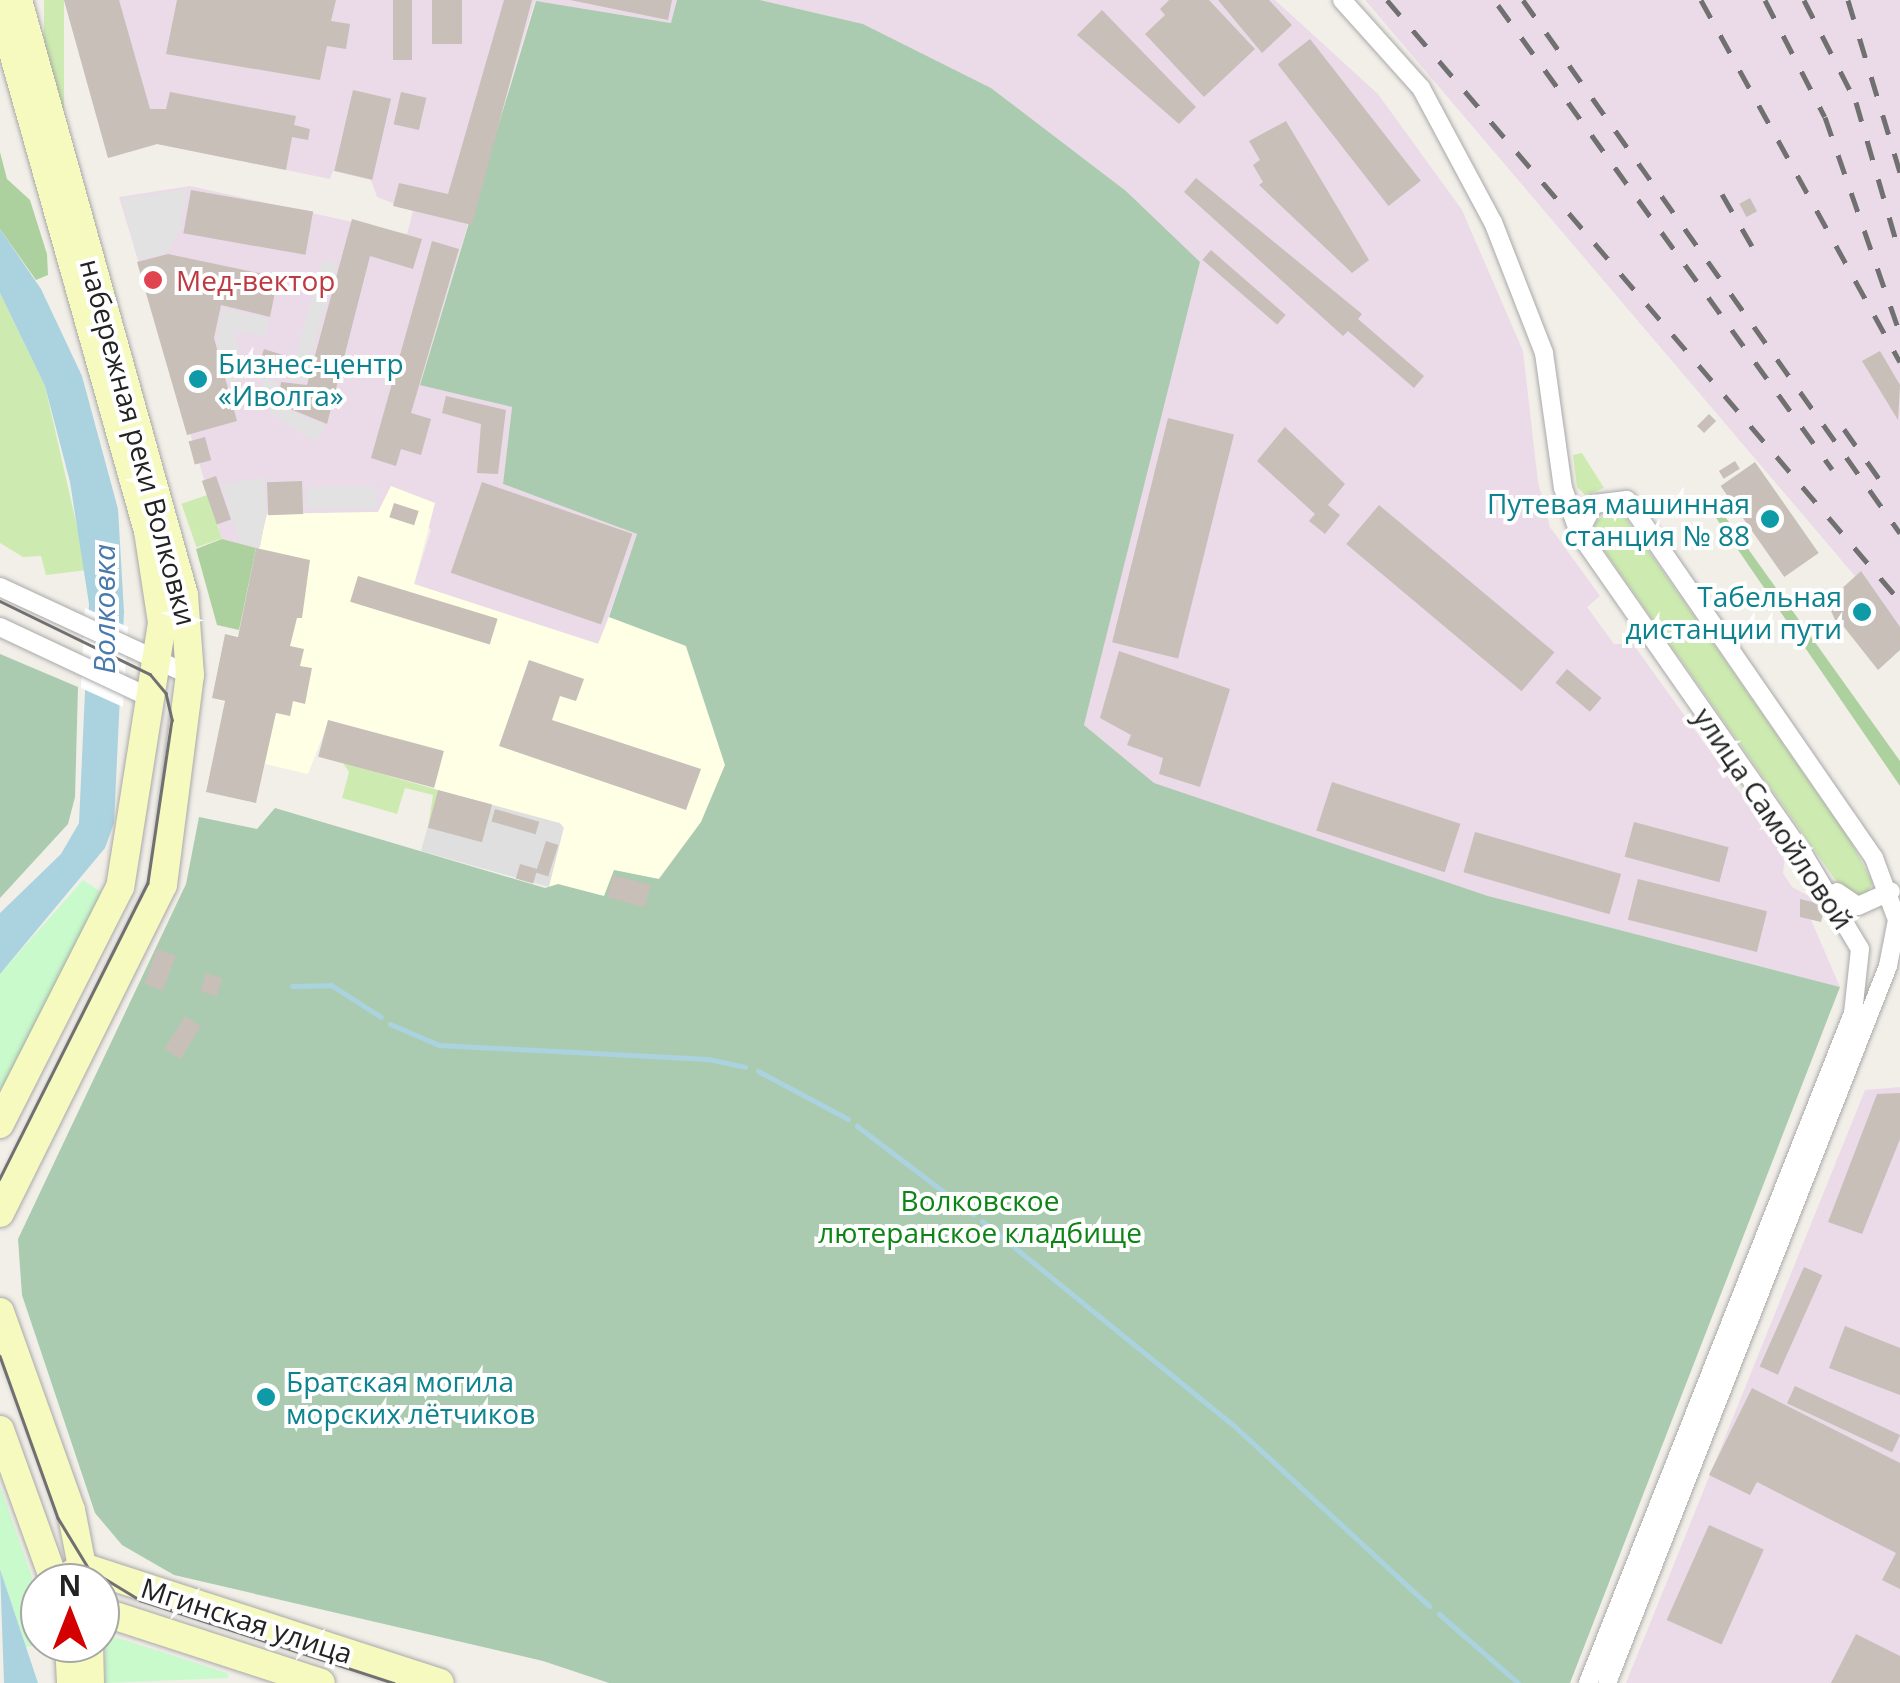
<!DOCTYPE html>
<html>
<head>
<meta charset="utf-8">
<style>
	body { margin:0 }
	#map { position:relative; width:1900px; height:1683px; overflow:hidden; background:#f2efe9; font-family:"Open Sans",sans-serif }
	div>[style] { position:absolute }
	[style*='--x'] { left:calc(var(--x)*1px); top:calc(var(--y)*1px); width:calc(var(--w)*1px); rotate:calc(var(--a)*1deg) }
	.residential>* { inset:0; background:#e0dfdf }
	.industrial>* { inset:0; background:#ebdbe8 }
	.education>* { inset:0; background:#ffffe5 }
	.grass>* { inset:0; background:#cdebb0; transform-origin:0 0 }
	.forest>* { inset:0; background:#add19e }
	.cemetery>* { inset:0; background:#aacbaf }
	.park>* { inset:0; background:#c8facc }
	.parking>* { inset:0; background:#e2e2e2; transform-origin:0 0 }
	.water>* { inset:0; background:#aad3df }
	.pier>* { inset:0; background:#fff }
	.stream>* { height:5px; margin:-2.5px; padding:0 2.5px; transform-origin:2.5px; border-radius:2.5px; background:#aad3df }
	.building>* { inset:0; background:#c7bfb8; transform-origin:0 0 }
	.roads { filter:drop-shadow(0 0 2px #a9a9a9) drop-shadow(0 0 2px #a9a9a9) }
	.street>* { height:18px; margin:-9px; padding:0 9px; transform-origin:9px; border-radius:9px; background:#fff }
	.secondary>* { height:28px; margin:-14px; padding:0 14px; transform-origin:14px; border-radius:14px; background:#f7fabf }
	.tram>* { height:2.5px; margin:-1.25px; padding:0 1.25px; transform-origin:1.25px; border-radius:1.25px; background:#707070 }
	.rail>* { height:5px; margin-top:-2.5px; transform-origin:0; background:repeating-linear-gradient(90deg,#707070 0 20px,transparent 0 40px) }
	.dots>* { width:28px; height:28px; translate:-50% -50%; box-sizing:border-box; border:5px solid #fff; border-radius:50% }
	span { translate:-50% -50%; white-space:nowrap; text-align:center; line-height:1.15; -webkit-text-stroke:8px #fff; paint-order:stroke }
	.health-label { font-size:28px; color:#be3a42 }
	.left { translate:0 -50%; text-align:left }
	.culture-label { font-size:28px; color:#0d838f }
	.right { translate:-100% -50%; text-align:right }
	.street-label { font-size:28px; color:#222 }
	.park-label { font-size:28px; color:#0c8416 }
	.water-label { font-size:30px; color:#4a7aab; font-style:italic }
	.north { position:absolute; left:20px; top:1563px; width:100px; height:100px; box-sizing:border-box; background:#fff; border:2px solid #a7a7a7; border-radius:50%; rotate:0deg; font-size:28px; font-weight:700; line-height:40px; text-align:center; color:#222 }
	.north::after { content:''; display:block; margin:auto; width:35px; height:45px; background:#d40000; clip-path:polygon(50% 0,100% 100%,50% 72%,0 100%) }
</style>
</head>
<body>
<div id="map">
	<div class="residential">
		<i style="clip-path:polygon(438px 790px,560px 823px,564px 827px,549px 887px,421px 851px)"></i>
	</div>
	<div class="industrial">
		<i style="clip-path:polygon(64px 0,677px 0,672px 23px,535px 1px,420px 384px,512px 407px,503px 484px,637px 534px,599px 644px,414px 584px,431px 530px,391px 486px,378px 512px,268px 514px,261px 550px,222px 539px,119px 197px,190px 186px,407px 234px,413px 211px,377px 197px,371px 180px,333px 171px,330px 179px,158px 144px,108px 158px)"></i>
		<i style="clip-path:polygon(760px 0,1275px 0,1378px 94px,1462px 210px,1523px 351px,1538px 482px,1550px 527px,1600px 596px,1587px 607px,1614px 644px,1633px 644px,1785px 855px,1783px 873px,1792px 887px,1825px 905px,1811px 920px,1840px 987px,1488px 896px,1154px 784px,1084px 725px,1199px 262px,1126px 191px,991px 88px,863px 24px)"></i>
		<i style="clip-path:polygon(1365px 0,1900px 0,1900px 629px)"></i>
		<i style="clip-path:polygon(1900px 1087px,1900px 1683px,1626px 1683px,1865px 1090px)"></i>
	</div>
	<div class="education">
		<i style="clip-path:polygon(391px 486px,435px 503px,414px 584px,598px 644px,609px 617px,685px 645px,725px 765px,701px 822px,658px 879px,604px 896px,549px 887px,564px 828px,560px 823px,434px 789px,443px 752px,329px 720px,308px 774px,265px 764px,256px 803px,206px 792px,225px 702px,212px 698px,225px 634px,238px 636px,267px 514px,378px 512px)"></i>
	</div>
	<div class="grass">
		<i style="left:44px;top:0;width:20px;height:169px"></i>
		<i style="clip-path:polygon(0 293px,45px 386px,87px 570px,46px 575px,41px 556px,23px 557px,0 543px)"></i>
		<i style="clip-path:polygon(1582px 453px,1604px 488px,1585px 495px,1577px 487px,1573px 455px)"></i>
		<i style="left:207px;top:495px;width:46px;height:27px;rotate:71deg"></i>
		<i style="clip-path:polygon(1607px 512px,1625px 517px,1850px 840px,1873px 883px,1863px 900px,1841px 888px,1599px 543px,1594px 524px)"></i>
		<i style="clip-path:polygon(343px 763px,438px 790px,428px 828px,433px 795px,405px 788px,397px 814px,342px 798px,349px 772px)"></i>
	</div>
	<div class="forest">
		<i style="clip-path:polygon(0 152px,7px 179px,30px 200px,47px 254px,48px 275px,36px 280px,0 229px)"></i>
		<i style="clip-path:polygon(1716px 504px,1900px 761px,1900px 786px,1712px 512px)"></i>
		<i style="clip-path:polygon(222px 539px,256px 548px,239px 630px,217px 625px,196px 549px)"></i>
	</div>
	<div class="cemetery">
		<i style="clip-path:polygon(677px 0,760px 0,863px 24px,991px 88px,1126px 191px,1200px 262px,1084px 725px,1154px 783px,1488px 896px,1840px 987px,1570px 1683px,609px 1683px,543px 1661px,174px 1575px,122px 1545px,95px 1513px,22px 1295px,18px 1239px,186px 884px,199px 817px,257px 829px,275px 808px,545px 888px,558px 884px,604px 896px,614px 870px,659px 879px,701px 822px,725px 765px,686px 646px,609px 617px,637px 534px,503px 484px,512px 407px,420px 385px,536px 1px,671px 23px)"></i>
		<i style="clip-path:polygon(0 654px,78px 687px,75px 797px,68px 824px,0 898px)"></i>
	</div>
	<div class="park">
		<i style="clip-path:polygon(83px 880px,103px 893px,0 1095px,0 974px)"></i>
		<i style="clip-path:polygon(0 1486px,40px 1600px,40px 1643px,45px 1643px,26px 1647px,0 1569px)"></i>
		<i style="clip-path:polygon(115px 1637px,227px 1673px,229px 1678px,105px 1683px,106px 1646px)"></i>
	</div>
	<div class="parking">
		<i style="clip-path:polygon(187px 189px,180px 230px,168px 252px,138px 260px,122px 199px)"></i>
		<i style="left:323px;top:260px;width:15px;height:123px;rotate:16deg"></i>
		<i style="clip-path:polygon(223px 308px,269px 319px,265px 336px,234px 330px,245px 378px,228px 382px,216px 338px)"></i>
		<i style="clip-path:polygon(261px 377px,278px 382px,277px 405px,326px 426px,316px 442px,271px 414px)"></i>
		<i style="clip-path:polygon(265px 477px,266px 514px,260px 547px,239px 542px,222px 485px)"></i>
		<i style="left:377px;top:487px;width:22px;height:71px;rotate:90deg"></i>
	</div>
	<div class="water">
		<i style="clip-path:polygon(0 229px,41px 289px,82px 376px,118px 509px,124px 612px,114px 823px,105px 848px,0 974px,0 913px,61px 854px,79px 823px,89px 604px,70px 482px,45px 386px,0 293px)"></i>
		<i style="clip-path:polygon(0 1569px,38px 1683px,4px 1683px)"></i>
	</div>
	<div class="pier">
		<i style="clip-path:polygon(85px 608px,128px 627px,123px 707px,81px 688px)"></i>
	</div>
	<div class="stream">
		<i style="--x:292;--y:986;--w:39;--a:-1"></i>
		<i style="--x:331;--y:985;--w:59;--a:32.6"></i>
		<i style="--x:390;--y:1024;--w:53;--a:23.2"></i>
		<i style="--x:439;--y:1045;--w:269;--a:3"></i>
		<i style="--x:708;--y:1059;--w:38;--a:12"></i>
		<i style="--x:758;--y:1071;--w:102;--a:28.1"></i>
		<i style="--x:857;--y:1126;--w:146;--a:37.2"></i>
		<i style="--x:982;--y:1221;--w:321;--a:39.1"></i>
		<i style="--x:1231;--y:1423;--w:270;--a:42.7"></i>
		<i style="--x:1439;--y:1614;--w:105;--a:41.1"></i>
	</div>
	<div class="building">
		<i style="clip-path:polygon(64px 0,119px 0,150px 109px,166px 109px,170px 92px,296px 116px,294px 125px,310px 129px,308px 140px,292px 137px,286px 170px,157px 144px,108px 158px)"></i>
		<i style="clip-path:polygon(177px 0,336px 0,331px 21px,350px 24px,346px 49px,327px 46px,320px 80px,166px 54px)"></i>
		<i style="left:393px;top:0;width:19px;height:60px"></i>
		<i style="left:432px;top:0;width:30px;height:44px"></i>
		<i style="clip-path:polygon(504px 0,532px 0,472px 225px,393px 206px,399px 183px,448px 194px)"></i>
		<i style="clip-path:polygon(570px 0,672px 0,668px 20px)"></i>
		<i style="clip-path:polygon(1169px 0,1209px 0,1255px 49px,1204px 97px,1145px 34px,1165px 15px,1160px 9px)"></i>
		<i style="clip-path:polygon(1218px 0,1269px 0,1292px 25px,1262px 53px)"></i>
		<i style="clip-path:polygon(1102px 10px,1196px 107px,1179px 124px,1077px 35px)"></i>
		<i style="left:1310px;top:39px;width:180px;height:41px;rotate:52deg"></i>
		<i style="left:353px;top:90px;width:39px;height:83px;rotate:13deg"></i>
		<i style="left:401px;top:92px;width:26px;height:33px;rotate:13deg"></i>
		<i style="clip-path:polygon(1286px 121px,1369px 260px,1352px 273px,1259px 185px,1263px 182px,1253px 165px,1260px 160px,1249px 141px)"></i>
		<i style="clip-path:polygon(1196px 178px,1362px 314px,1358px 319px,1424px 376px,1414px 388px,1348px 331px,1343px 336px,1184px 192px)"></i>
		<i style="left:191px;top:190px;width:124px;height:44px;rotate:10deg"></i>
		<i style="left:1750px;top:198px;width:15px;height:12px;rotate:62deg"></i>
		<i style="clip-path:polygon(352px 219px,422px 239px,413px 269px,370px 256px,327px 424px,278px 404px,281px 382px,307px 385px)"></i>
		<i style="clip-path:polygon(432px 241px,459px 249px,411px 413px,431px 419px,421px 455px,401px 449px,396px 466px,371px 458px)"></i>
		<i style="left:1211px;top:250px;width:99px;height:13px;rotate:41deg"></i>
		<i style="clip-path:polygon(168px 254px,278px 277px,270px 317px,221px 305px,214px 338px,237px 421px,187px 435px,137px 262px)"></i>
		<i style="left:264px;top:349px;width:23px;height:22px;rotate:18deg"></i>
		<i style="clip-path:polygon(1880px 351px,1900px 385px,1898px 420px,1862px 361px)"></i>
		<i style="clip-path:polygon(446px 396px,506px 410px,498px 474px,477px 473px,481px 424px,442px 413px)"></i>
		<i style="left:1709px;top:414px;width:10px;height:17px;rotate:45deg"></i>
		<i style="left:1168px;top:418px;width:68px;height:231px;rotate:14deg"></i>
		<i style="clip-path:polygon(1285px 427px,1345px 484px,1328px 505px,1340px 515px,1325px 534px,1309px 521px,1315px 514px,1257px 461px)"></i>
		<i style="left:205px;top:437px;width:24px;height:17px;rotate:75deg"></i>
		<i style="left:1735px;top:461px;width:9px;height:19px;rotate:58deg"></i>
		<i style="left:1755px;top:462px;width:111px;height:42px;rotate:55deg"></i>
		<i style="left:216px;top:476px;width:46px;height:15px;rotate:71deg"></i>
		<i style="left:302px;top:481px;width:33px;height:35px;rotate:88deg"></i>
		<i style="left:482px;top:482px;width:159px;height:96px;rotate:19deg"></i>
		<i style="left:394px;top:503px;width:26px;height:15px;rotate:18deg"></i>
		<i style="left:1379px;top:505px;width:229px;height:51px;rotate:40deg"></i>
		<i style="clip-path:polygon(256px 548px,310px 560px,302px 618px,297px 618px,290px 646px,304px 649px,300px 666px,312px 668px,305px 704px,293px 701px,290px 716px,276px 713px,256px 803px,206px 792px,225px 701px,212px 698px,225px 634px,238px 637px)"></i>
		<i style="clip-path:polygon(1861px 571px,1900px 627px,1900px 650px,1878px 670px,1844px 627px,1840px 631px,1827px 602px)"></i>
		<i style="left:358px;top:576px;width:146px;height:27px;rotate:17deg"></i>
		<i style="clip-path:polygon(1119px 651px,1230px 689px,1200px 787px,1159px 774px,1163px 758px,1127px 745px,1131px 735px,1100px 718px)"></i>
		<i style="clip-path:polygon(529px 660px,584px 679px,576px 701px,560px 696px,552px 720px,701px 769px,686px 810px,499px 746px)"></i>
		<i style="left:1567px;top:669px;width:45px;height:18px;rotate:40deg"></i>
		<i style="left:328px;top:720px;width:120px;height:38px;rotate:15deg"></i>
		<i style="left:1332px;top:782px;width:135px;height:51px;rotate:18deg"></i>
		<i style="left:438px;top:790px;width:56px;height:39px;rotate:15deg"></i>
		<i style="left:495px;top:809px;width:46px;height:13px;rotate:16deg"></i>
		<i style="left:1634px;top:822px;width:98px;height:36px;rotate:15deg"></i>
		<i style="left:1475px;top:832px;width:152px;height:42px;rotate:16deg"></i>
		<i style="left:546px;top:841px;width:13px;height:33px;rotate:18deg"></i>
		<i style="left:520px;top:864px;width:18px;height:15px;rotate:16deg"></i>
		<i style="left:613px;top:875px;width:39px;height:23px;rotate:15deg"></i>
		<i style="left:1638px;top:879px;width:133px;height:42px;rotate:14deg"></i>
		<i style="clip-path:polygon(1800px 899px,1825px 905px,1821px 922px,1800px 917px)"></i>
		<i style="left:157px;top:949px;width:20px;height:37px;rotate:20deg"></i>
		<i style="left:206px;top:973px;width:17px;height:19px;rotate:17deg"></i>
		<i style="left:185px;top:1016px;width:19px;height:39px;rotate:32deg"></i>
		<i style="clip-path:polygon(1900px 1093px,1900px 1139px,1862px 1234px,1828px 1222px,1877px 1094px)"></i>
		<i style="left:1804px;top:1267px;width:20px;height:109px;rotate:24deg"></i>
		<i style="clip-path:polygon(1845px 1326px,1900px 1348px,1900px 1395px,1829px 1368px)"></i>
		<i style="left:1795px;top:1386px;width:116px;height:19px;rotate:25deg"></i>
		<i style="clip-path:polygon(1752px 1388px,1900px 1463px,1900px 1589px,1882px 1580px,1896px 1553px,1757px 1482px,1750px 1495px,1709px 1475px)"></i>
		<i style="left:1709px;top:1525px;width:60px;height:104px;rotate:24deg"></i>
		<i style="clip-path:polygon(1856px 1634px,1900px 1656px,1900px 1683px,1831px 1683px)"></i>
	</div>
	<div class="roads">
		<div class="street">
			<i style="--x:1342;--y:0;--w:118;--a:48.1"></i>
			<i style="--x:1421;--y:88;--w:152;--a:61.8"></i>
			<i style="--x:1493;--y:222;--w:141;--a:68.7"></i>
			<i style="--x:1544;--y:353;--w:136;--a:82"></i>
			<i style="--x:1563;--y:488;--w:48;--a:70.4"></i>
			<i style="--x:1579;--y:533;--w:395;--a:55.1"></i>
			<i style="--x:1805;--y:857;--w:107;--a:59.1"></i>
			<i style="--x:1860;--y:949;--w:64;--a:96.2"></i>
			<i style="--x:1853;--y:1013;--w:721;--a:111.58"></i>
			<i style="--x:1579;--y:533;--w:33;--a:-63"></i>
			<i style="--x:1594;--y:504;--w:33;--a:-7"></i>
			<i style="--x:1627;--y:500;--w:435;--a:55.4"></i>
			<i style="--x:1874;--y:858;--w:66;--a:69.6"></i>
			<i style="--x:1897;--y:920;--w:47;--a:101.1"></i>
			<i style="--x:1888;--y:966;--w:770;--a:111.4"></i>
			<i style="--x:0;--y:587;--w:209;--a:24.9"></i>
			<i style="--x:0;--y:627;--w:165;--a:25.2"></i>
			<i style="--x:1837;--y:892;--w:25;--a:34"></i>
			<i style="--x:1858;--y:906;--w:36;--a:-24"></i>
		</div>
		<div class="secondary">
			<i style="--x:0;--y:6;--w:545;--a:74.26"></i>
			<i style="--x:148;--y:531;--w:93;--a:81.3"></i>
			<i style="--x:162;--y:623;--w:267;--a:99"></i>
			<i style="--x:120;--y:887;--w:266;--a:116.9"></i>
			<i style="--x:0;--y:1213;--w:366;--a:-63.6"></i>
			<i style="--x:163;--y:885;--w:212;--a:-82.7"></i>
			<i style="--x:190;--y:675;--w:80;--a:-94.3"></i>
			<i style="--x:184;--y:595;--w:618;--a:-105.59"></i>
			<i style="--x:0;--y:1312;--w:210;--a:70.3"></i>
			<i style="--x:71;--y:1510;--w:73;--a:79"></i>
			<i style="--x:0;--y:1430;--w:163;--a:70.2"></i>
			<i style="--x:57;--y:1583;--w:31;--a:-32"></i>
			<i style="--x:83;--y:1567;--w:375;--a:18"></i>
			<i style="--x:100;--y:1611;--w:232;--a:18"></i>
			<i style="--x:69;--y:1643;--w:40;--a:87.1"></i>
			<i style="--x:89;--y:1643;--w:40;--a:88.6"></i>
		</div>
	</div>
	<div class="tram">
		<i style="--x:0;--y:601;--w:167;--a:26"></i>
		<i style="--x:150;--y:674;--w:25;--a:50"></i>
		<i style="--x:166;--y:693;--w:28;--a:77"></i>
		<i style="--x:172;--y:720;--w:165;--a:98.4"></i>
		<i style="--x:148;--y:883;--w:331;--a:116.6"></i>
		<i style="--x:0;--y:1356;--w:172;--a:70.3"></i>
		<i style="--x:58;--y:1518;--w:60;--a:58.7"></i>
		<i style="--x:89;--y:1569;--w:60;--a:31.3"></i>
		<i style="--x:140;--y:1600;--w:267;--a:18.1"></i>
	</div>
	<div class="rail">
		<i style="--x:1387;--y:0;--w:790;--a:49.52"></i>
		<i style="--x:1523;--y:0;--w:653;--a:54.73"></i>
		<i style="--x:1701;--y:0;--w:413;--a:61.2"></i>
		<i style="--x:1765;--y:0;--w:131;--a:62.9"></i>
		<i style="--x:1825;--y:117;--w:230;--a:70.9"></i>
		<i style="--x:1804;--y:0;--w:114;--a:63"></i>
		<i style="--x:1856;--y:102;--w:158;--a:73.9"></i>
		<i style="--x:1848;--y:0;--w:180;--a:73.2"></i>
		<i style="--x:1498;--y:5;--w:572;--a:54.25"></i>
		<i style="--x:1722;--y:194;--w:60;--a:60"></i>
		<i style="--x:1844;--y:429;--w:75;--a:54.8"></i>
	</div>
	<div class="dots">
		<i style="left:153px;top:280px;background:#e0444e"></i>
		<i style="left:198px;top:379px;background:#0f9aa8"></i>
		<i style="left:1770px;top:519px;background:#0f9aa8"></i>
		<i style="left:1862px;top:612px;background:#0f9aa8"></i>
		<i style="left:266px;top:1397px;background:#0f9aa8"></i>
	</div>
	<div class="health-label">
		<span class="left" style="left:176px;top:280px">Мед-вектор</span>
	</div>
	<div class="culture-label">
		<span class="left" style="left:218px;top:379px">Бизнес-центр<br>«Иволга»</span>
		<span class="right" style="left:1750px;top:519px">Путевая машинная<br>станция № 88</span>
		<span class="right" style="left:1842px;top:612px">Табельная<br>дистанции пути</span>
		<span class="left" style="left:286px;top:1397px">Братская могила<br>морских лётчиков</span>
	</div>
	<div class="street-label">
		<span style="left:139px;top:442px;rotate:75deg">набережная реки Волковки</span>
		<span style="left:1774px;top:818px;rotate:56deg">улица Самойловой</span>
		<span style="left:247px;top:1620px;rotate:18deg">Мгинская улица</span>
	</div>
	<div class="park-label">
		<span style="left:980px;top:1216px">Волковское<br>лютеранское кладбище</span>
	</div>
	<div class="water-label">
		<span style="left:104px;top:609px;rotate:-90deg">Волковка</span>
	</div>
	<div class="north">N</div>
</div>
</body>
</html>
